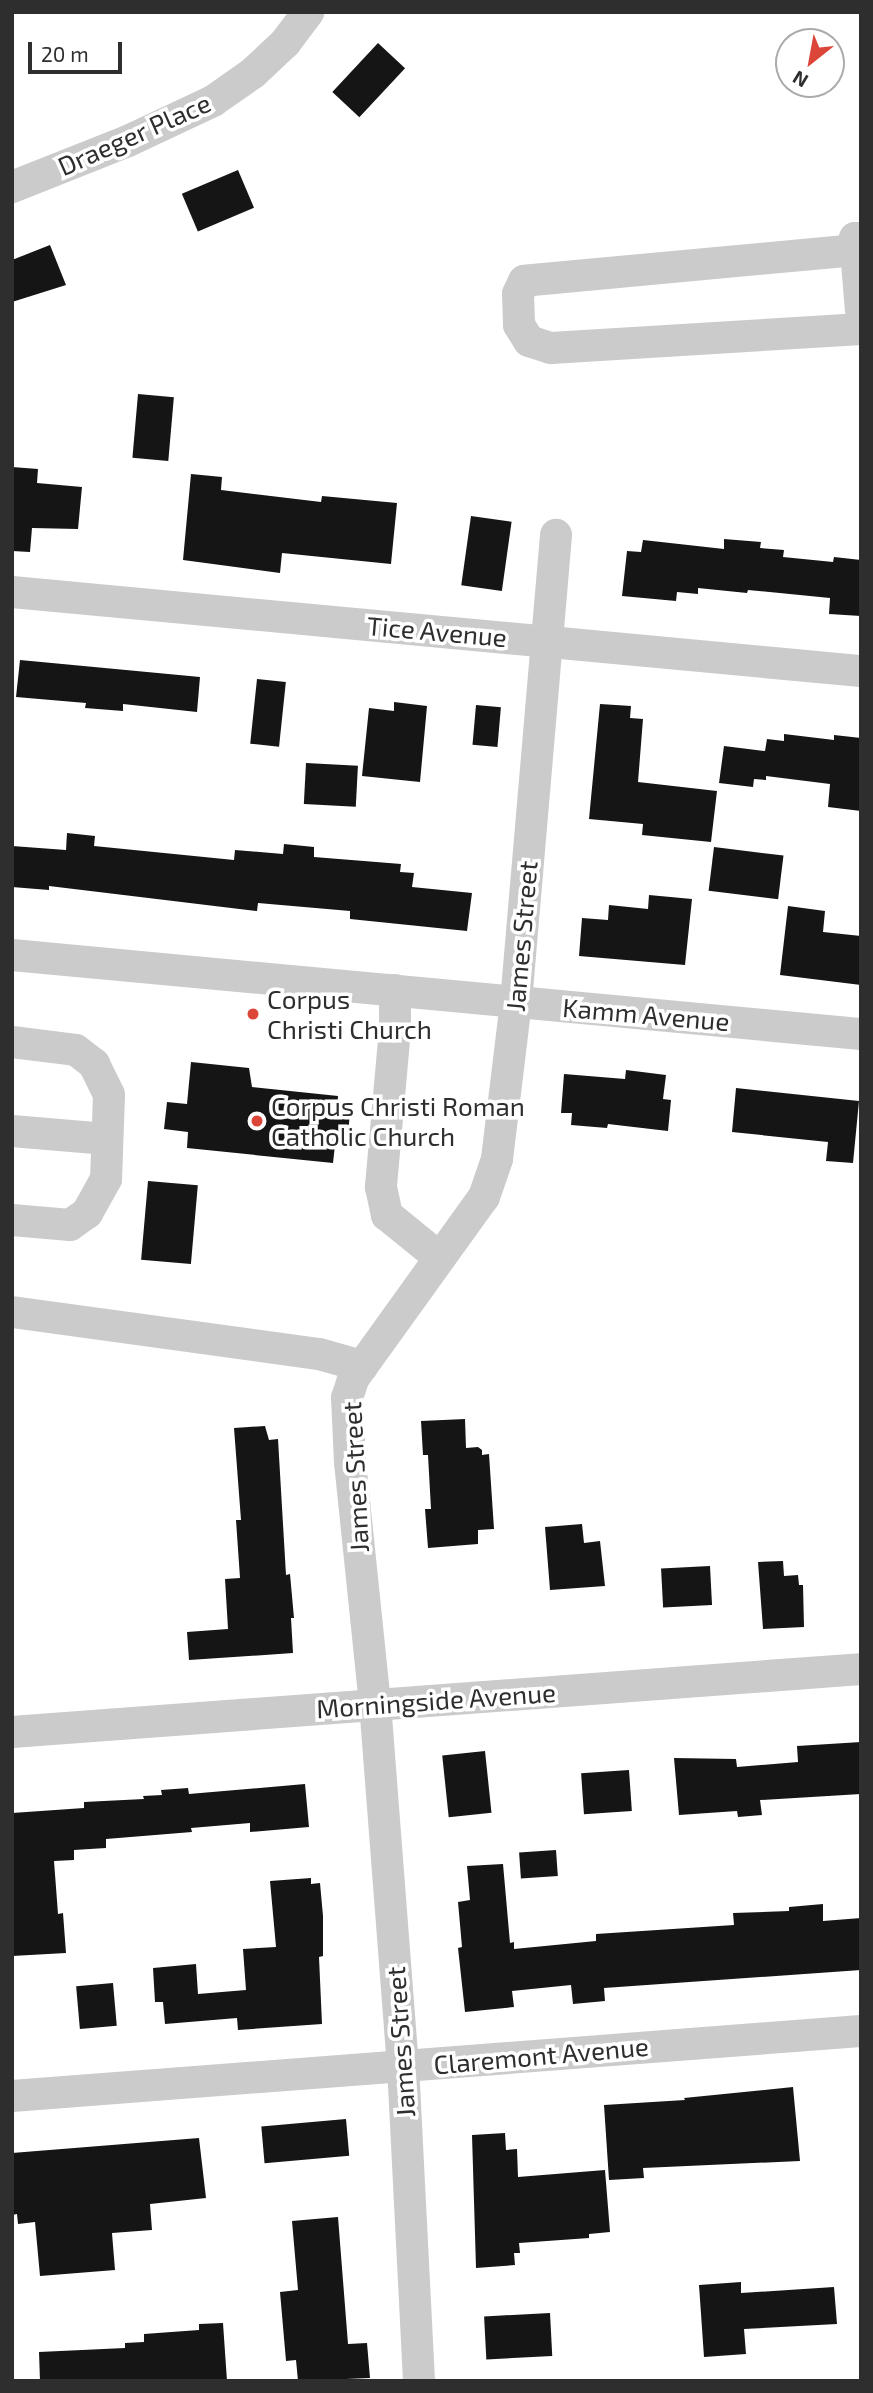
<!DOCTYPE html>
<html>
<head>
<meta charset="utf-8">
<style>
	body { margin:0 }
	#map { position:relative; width:873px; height:2393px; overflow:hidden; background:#fff; font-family:"Exo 2",sans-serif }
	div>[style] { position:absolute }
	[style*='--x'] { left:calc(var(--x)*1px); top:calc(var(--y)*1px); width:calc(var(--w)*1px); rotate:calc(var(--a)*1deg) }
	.building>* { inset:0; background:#151515; transform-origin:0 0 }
	.minor>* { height:32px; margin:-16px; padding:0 16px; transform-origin:16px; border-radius:16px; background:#cbcbcb }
	.dots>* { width:19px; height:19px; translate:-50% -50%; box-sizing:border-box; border:4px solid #fff; border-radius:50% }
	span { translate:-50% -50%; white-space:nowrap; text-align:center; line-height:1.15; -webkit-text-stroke:7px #fff; paint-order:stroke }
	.street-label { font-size:26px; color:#2e2e2e }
	.poi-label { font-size:26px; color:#2e2e2e }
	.left { translate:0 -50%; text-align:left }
	.frame { position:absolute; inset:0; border:14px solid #2e2e2e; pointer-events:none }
	.north { position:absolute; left:775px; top:28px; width:70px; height:70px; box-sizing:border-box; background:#fff; border:2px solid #ababab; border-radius:50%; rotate:211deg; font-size:19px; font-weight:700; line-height:28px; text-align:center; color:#2e2e2e }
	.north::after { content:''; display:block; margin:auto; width:24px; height:32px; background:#dc4639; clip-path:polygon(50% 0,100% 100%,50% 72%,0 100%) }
	.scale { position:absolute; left:28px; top:42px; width:94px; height:32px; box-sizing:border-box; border:4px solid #2e2e2e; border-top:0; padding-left:9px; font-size:21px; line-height:24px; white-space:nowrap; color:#2e2e2e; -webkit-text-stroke:5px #fff; paint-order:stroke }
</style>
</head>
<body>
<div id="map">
	<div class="building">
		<i style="left:378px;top:43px;width:37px;height:67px;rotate:43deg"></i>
		<i style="left:238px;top:170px;width:41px;height:61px;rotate:67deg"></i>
		<i style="clip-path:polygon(50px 245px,66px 285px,12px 302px,12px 260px)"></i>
		<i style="left:138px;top:394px;width:36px;height:64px;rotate:5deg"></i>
		<i style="clip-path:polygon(12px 467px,38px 469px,37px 483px,82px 487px,78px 529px,32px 528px,30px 552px,12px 551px)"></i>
		<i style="clip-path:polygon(191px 474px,222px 477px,221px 490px,321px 502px,322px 496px,397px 503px,391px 564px,282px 553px,280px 573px,183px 560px)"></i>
		<i style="left:471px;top:516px;width:41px;height:70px;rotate:8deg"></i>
		<i style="clip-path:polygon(724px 539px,761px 542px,760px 548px,784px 550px,783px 557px,833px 562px,834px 557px,861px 560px,861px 616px,829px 614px,830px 598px,748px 590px,747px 593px,698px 588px,698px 594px,677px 592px,676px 601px,622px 596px,627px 551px,641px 552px,643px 540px,724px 549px)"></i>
		<i style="clip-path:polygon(20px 660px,200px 677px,197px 712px,123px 704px,123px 711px,85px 708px,86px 703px,16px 697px)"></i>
		<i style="left:257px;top:679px;width:29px;height:65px;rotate:6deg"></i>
		<i style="clip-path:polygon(394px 702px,427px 706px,420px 782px,362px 776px,369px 708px,394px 711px)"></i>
		<i style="clip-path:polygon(600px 704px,631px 706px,630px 718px,643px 719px,638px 782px,717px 791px,711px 842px,642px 835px,643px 824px,589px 819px)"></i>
		<i style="left:476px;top:705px;width:25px;height:40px;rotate:5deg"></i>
		<i style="clip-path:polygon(784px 734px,834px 740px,834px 735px,861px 738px,861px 811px,828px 807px,830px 784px,766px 776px,766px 780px,754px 779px,753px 787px,719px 783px,724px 746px,765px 751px,767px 739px,784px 741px)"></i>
		<i style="left:306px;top:763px;width:52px;height:41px;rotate:3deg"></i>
		<i style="clip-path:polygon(67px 833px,95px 836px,94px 846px,234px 860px,235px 850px,283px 854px,284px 844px,314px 847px,314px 857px,401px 864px,400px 872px,414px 873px,412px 887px,472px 893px,467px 931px,350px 919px,350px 911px,258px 903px,257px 911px,49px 886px,49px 890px,12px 887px,12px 846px,66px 850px)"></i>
		<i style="left:714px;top:847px;width:70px;height:44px;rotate:7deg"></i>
		<i style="clip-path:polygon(649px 895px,692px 899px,685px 965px,579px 956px,582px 918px,608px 920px,609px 905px,648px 909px)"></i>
		<i style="clip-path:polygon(788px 906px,825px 911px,823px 932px,861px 936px,861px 985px,780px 975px)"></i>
		<i style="clip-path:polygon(191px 1062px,249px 1068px,252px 1087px,338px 1096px,337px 1110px,350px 1112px,347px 1146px,335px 1145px,333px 1163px,187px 1148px,188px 1132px,164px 1129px,167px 1102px,187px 1104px)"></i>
		<i style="clip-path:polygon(626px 1070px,666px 1075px,663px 1099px,671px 1100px,668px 1131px,608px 1124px,607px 1128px,571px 1125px,572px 1113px,561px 1113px,564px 1074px,625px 1079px)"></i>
		<i style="clip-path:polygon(736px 1088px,859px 1101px,853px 1163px,826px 1161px,828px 1142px,732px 1132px)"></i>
		<i style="left:148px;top:1181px;width:50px;height:79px;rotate:5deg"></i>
		<i style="clip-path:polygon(465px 1419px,466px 1448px,478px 1447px,482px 1450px,482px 1455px,489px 1454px,494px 1529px,478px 1530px,478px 1544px,428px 1548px,425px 1509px,431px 1509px,428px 1455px,423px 1455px,421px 1421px)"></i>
		<i style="clip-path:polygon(265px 1426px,269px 1440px,278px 1439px,286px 1575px,290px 1574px,294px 1618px,291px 1618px,293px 1653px,189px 1660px,187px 1632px,228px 1629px,225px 1579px,240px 1578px,236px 1520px,241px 1520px,234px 1428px)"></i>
		<i style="clip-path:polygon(582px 1524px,584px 1543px,600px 1541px,605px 1586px,550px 1590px,545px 1527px)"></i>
		<i style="clip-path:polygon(783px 1561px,784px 1576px,798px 1575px,799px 1585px,803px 1585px,804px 1627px,763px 1629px,758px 1562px)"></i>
		<i style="left:710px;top:1566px;width:39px;height:49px;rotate:87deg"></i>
		<i style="clip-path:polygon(861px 1742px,861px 1794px,760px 1800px,762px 1815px,738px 1817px,737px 1811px,679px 1815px,674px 1758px,736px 1759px,737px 1767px,798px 1762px,797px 1746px)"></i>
		<i style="left:485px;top:1751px;width:62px;height:43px;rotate:84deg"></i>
		<i style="left:629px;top:1770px;width:41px;height:48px;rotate:86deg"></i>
		<i style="clip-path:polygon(305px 1784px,309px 1827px,250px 1832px,250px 1823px,191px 1828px,192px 1832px,106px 1839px,106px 1848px,74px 1850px,74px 1860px,54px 1861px,58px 1914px,63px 1913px,66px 1953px,12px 1956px,12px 1813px,84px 1808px,84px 1802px,144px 1799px,143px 1796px,162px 1795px,161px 1790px,188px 1788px,189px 1794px)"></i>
		<i style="left:556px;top:1850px;width:26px;height:37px;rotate:86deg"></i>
		<i style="clip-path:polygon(503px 1864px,510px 1943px,514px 1942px,514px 1949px,596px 1941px,596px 1934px,734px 1925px,733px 1913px,789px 1911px,789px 1907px,823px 1904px,823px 1921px,861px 1918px,861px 1970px,604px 1988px,605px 2001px,573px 2004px,571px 1985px,512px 1991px,514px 2007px,465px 2012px,458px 1948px,462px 1947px,458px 1902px,470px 1900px,467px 1866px)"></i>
		<i style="clip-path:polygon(311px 1878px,311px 1884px,320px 1883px,323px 1916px,323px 1956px,319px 1957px,322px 2024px,238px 2030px,237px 2018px,165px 2024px,163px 2002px,155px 2002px,153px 1968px,196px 1964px,198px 1994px,246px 1990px,243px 1949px,276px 1947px,270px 1881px)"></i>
		<i style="left:113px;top:1983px;width:43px;height:37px;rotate:85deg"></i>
		<i style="clip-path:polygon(793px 2087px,800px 2161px,643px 2168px,644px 2178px,609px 2180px,604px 2105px,685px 2100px,684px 2098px)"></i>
		<i style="left:346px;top:2119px;width:37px;height:85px;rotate:85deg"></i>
		<i style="clip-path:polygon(505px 2133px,506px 2150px,517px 2149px,518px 2177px,605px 2170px,610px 2232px,589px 2234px,589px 2238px,519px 2243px,520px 2253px,514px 2253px,515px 2265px,476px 2268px,472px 2135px)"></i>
		<i style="clip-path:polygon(199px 2138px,206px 2198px,150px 2204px,152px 2230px,112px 2233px,115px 2270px,40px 2276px,35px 2222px,18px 2224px,17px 2214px,12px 2215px,12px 2153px)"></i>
		<i style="clip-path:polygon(338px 2217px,348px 2344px,367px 2343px,370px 2378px,298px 2381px,296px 2360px,286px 2361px,280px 2292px,298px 2290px,292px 2221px)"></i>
		<i style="clip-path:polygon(741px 2282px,741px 2293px,834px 2287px,837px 2324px,744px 2329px,746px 2354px,704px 2357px,699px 2285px)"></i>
		<i style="left:550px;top:2313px;width:43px;height:66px;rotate:87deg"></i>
		<i style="clip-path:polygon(223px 2323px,227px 2381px,40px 2381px,39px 2352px,125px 2348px,125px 2343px,144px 2342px,144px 2334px,199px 2330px,199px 2324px)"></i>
	</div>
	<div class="minor">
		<i style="--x:12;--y:187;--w:125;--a:-21.6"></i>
		<i style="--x:128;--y:141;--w:94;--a:-25.2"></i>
		<i style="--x:213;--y:101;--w:49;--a:-35"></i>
		<i style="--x:253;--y:73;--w:44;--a:-43.2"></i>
		<i style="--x:285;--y:43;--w:39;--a:-53"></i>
		<i style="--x:861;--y:238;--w:6;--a:180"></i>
		<i style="--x:855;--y:238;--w:73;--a:85.3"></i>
		<i style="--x:856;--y:250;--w:333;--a:174.7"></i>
		<i style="--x:524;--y:281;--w:14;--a:115"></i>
		<i style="--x:518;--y:294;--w:31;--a:88"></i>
		<i style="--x:519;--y:325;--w:19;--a:58"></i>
		<i style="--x:529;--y:341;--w:23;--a:18"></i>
		<i style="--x:551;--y:348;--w:311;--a:-3.5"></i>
		<i style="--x:12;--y:592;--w:853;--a:5.32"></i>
		<i style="--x:12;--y:955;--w:853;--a:5.32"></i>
		<i style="--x:395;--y:990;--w:39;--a:90"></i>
		<i style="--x:395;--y:1029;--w:159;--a:95.1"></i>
		<i style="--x:381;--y:1187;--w:29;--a:78"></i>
		<i style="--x:387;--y:1215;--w:68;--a:39.1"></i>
		<i style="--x:12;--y:1042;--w:64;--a:7.1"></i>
		<i style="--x:76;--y:1050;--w:23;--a:38"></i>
		<i style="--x:94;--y:1064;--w:34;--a:64"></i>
		<i style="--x:109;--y:1095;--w:84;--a:92"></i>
		<i style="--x:106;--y:1179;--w:39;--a:119"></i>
		<i style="--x:87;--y:1213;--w:21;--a:145"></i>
		<i style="--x:70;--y:1225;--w:58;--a:-175.1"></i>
		<i style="--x:12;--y:1131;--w:95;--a:4.8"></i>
		<i style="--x:12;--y:1312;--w:310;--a:7.8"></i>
		<i style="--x:319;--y:1354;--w:45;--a:15.6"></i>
		<i style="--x:12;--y:1732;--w:851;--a:-4.24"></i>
		<i style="--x:12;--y:2096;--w:851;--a:-4.38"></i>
		<i style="--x:419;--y:2381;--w:314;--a:-92.9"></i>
		<i style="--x:403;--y:2067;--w:364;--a:-94.4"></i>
		<i style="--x:375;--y:1704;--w:242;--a:-95.9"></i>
		<i style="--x:350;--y:1463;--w:65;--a:-92.6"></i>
		<i style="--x:347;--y:1398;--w:20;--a:-72"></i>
		<i style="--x:353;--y:1379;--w:224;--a:-54.3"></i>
		<i style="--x:484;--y:1197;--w:40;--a:-71.1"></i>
		<i style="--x:497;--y:1159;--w:158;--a:-83.1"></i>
		<i style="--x:516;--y:1002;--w:469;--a:-85.1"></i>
	</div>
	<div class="dots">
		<i style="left:253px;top:1014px;background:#dc4639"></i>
		<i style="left:257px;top:1121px;background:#dc4639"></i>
	</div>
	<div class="street-label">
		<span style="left:134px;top:134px;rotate:-24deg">Draeger Place</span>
		<span style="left:437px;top:631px;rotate:5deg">Tice Avenue</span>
		<span style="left:521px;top:936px;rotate:-85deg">James Street</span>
		<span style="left:646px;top:1014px;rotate:5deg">Kamm Avenue</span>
		<span style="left:355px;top:1477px;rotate:-93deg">James Street</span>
		<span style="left:436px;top:1700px;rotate:-4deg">Morningside Avenue</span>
		<span style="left:400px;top:2042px;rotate:-94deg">James Street</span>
		<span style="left:541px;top:2055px;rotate:-5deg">Claremont Avenue</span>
	</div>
	<div class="poi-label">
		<span class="left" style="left:267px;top:1014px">Corpus<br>Christi Church</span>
		<span class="left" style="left:271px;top:1121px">Corpus Christi Roman<br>Catholic Church</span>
	</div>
	<div class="frame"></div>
	<div class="north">N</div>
	<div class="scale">20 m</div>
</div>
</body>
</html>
